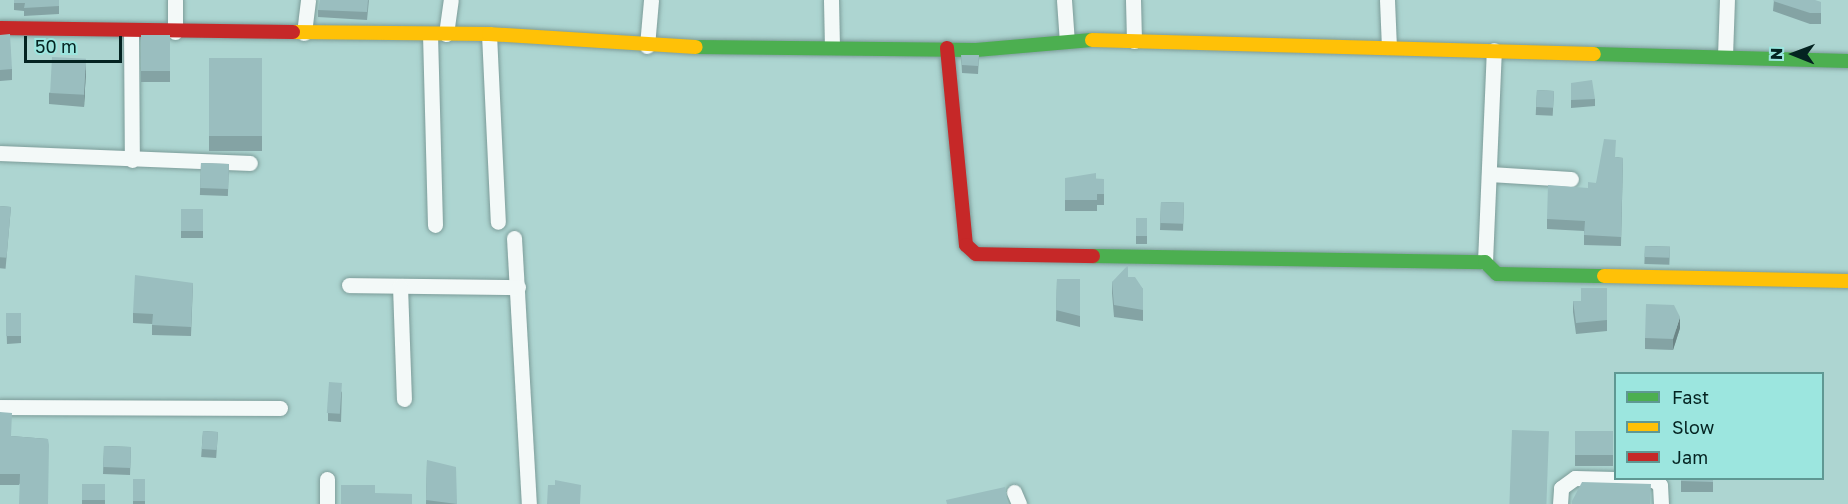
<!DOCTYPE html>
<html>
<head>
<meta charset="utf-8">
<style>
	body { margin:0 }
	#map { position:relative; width:1848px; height:504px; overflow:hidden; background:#add5d1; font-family:"Golos Text",sans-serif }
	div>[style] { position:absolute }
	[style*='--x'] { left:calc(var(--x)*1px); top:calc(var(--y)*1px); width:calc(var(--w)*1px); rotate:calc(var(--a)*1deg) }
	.roads { filter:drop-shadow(0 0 2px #7c9c99) drop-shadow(0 0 2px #7c9c99) }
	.street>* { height:15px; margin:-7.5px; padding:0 7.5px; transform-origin:7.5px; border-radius:7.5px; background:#f3f9f8 }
	.fast>* { height:14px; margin:-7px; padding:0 7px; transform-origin:7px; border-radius:7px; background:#4caf50 }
	.slow>* { height:14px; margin:-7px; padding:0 7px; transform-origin:7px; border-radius:7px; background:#ffc107 }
	.jam>* { height:14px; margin:-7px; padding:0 7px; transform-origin:7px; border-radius:7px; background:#c62828 }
	.wall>* { inset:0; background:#84a3a4; transform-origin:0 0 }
	.shaded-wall>* { inset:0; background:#6c8586 }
	.building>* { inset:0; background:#9abebf; transform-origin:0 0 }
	span { translate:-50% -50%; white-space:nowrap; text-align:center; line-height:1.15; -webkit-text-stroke:4.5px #9ce6df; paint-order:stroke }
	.legend { position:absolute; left:1614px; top:372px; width:210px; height:108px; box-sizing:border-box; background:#9ce6df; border:2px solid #5f9893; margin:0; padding:8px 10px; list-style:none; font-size:18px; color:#042321 }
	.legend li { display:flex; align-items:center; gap:12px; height:30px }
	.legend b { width:30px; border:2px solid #5f9893 }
	.north { position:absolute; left:1764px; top:24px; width:60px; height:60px; -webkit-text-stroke:4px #9ce6df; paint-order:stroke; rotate:271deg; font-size:16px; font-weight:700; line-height:24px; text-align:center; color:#042321 }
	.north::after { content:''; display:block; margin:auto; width:21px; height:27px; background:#042321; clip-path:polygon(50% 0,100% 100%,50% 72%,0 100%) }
	.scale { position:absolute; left:24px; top:36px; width:98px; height:27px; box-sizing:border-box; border:3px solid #042321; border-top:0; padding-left:8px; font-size:18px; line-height:21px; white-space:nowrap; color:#042321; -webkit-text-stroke:4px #9ce6df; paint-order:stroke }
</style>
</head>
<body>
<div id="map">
	<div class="roads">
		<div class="street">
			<i style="--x:831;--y:0;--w:47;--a:88.8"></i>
			<i style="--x:1064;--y:0;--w:39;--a:86"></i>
			<i style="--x:1133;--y:0;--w:41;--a:88.6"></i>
			<i style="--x:1387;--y:0;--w:47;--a:87.6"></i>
			<i style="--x:131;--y:31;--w:129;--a:89.6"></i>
			<i style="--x:175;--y:32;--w:32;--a:-90"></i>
			<i style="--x:304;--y:33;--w:33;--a:-83"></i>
			<i style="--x:430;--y:34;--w:191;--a:88.5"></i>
			<i style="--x:446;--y:34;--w:34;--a:-82"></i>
			<i style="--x:489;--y:34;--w:188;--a:87.3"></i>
			<i style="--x:647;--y:46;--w:46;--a:-85"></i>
			<i style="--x:1725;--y:56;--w:56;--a:-88"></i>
			<i style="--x:0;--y:153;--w:250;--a:2.3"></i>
			<i style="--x:1489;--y:174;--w:82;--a:3.5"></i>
			<i style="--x:514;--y:238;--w:266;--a:86.8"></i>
			<i style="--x:1485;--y:262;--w:212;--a:-87.6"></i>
			<i style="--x:349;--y:285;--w:169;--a:0.7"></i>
			<i style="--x:400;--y:286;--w:113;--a:88"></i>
			<i style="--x:0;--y:407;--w:280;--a:0.2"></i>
			<i style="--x:1014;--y:492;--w:13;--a:67"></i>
			<i style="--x:327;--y:504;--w:25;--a:-90"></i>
			<i style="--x:1560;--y:504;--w:16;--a:-86"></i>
			<i style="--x:1561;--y:488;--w:17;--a:-36"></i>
			<i style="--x:1575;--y:478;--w:79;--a:1.5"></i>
			<i style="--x:1654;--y:480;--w:8;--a:40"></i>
			<i style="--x:1660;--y:485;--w:19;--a:87"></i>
		</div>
		<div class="fast">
			<i style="--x:696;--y:47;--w:280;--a:0.6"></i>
			<i style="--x:976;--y:50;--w:116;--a:-4.9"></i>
			<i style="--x:1594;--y:54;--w:254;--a:1.6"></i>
			<i style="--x:1093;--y:256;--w:392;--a:0.9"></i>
			<i style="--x:1485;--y:262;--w:17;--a:45"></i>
			<i style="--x:1497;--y:274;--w:107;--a:1.1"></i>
		</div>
		<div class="slow">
			<i style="--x:293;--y:32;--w:196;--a:0.6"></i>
			<i style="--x:489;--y:34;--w:207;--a:3.6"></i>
			<i style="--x:1092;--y:40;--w:502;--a:1.6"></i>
			<i style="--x:1604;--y:276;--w:244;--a:1.2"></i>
		</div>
		<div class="jam">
			<i style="--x:0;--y:28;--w:293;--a:0.8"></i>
			<i style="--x:947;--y:48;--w:198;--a:84.5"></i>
			<i style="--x:966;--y:245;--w:13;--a:42"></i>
			<i style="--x:976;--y:254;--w:117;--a:1"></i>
		</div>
	</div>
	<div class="wall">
		<i style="clip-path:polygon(14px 0,59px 0,59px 14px,24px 16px,24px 11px,14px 10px)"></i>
		<i style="clip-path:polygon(369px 0,367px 20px,318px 17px,318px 10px)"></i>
		<i style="clip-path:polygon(1774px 0,1821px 2px,1821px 24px,1810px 24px,1773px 11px)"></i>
		<i style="clip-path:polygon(0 35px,12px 69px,12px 80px,0 81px)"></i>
		<i style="left:141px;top:35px;width:29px;height:47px"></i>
		<i style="clip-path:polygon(961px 55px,979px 55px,978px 74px,962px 73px)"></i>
		<i style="left:209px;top:58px;width:53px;height:93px"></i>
		<i style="clip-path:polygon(86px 70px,84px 107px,49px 104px,49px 93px)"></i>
		<i style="clip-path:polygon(1571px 83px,1595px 99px,1595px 106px,1571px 108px)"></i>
		<i style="left:1537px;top:90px;width:17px;height:25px;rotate:3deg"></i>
		<i style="clip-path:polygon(1615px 157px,1623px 158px,1621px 246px,1584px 245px,1584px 231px,1547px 229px,1547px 219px,1588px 188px,1596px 183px)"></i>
		<i style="left:201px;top:163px;width:28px;height:32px;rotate:2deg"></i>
		<i style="clip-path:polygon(1065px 178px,1104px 179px,1104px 205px,1097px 205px,1097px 211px,1065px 211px)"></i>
		<i style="left:1161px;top:202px;width:23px;height:28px;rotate:2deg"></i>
		<i style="left:0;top:206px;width:11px;height:62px;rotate:5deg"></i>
		<i style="left:181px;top:209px;width:22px;height:29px"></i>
		<i style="left:1136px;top:218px;width:11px;height:26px"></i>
		<i style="left:1645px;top:246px;width:25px;height:18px;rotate:2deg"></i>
		<i style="clip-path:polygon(1128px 277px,1143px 289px,1143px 321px,1114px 317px,1112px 293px,1112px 282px)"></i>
		<i style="clip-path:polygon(1057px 279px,1080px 279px,1080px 327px,1056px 321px)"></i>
		<i style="clip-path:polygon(193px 283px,191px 336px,152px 335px,152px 324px,133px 323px,133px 313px)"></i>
		<i style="clip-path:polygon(1607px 288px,1607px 331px,1576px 334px,1573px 312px,1573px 301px,1581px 301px)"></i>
		<i style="clip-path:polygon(6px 313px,21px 336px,21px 343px,7px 344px)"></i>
		<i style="clip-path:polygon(1680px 328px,1673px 350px,1645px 349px,1645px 338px)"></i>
		<i style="clip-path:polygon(342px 391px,341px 422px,328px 421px,328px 413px)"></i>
		<i style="clip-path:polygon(0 412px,11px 436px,48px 439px,19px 485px,0 485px)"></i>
		<i style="left:203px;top:431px;width:15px;height:26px;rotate:4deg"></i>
		<i style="left:1575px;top:431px;width:38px;height:35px"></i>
		<i style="left:104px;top:446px;width:27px;height:28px;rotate:2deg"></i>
		<i style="clip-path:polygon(427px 460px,457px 504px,426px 504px)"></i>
		<i style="left:1681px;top:478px;width:32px;height:14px"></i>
		<i style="left:133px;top:479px;width:12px;height:25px"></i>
		<i style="left:82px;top:484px;width:23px;height:20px"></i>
	</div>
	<div class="shaded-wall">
		<i style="clip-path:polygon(86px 59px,86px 70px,84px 107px,84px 96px)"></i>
		<i style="clip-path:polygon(1680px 317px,1680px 328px,1673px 350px,1673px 339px)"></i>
	</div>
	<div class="building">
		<i style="clip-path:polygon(14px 0,59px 0,59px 6px,24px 8px,25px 3px,14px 3px)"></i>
		<i style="clip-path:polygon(320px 0,368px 0,367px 12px,318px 10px)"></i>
		<i style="clip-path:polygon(1774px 0,1815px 0,1821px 2px,1821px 13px,1810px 13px,1773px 1px)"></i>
		<i style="clip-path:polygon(10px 34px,12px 69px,0 70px,0 35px)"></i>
		<i style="left:141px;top:35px;width:29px;height:36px"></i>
		<i style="clip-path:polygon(961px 55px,979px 55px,978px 66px,962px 65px)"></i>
		<i style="left:52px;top:57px;width:34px;height:36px;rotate:3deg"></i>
		<i style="left:209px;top:58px;width:53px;height:78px"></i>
		<i style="clip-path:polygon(1592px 80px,1595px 99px,1571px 100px,1571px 83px)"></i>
		<i style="left:1537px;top:90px;width:17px;height:17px;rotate:3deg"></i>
		<i style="clip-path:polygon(1604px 139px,1616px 140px,1615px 157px,1623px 158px,1621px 237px,1584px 235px,1585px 221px,1547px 219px,1548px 185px,1588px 188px,1588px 182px,1596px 183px)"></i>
		<i style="left:201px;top:163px;width:28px;height:25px;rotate:2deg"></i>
		<i style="clip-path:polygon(1096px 173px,1096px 179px,1104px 179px,1104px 194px,1097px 194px,1097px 200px,1065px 200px,1065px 178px)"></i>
		<i style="left:1161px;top:202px;width:23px;height:21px;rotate:2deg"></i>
		<i style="left:0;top:206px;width:11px;height:51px;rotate:5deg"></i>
		<i style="left:181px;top:209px;width:22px;height:22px"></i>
		<i style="left:1136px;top:218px;width:11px;height:18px"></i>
		<i style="left:1645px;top:246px;width:25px;height:11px;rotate:2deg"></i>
		<i style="clip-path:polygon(1128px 265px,1128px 277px,1135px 277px,1143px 289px,1143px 310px,1114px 305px,1112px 282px)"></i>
		<i style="clip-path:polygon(135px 275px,193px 283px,191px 327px,152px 325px,153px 314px,133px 313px)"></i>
		<i style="clip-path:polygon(1057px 279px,1080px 279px,1080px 316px,1056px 310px)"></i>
		<i style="clip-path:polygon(1581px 288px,1607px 288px,1607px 320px,1576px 323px,1573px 301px,1581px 301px)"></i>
		<i style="clip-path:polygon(1646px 304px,1674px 305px,1680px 317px,1673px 339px,1645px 338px)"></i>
		<i style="left:6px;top:313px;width:15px;height:23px"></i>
		<i style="left:329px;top:382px;width:13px;height:31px;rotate:4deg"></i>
		<i style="clip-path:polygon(0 412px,12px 413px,11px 436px,48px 439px,49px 445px,48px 504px,19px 504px,20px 474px,0 474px)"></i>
		<i style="left:1512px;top:430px;width:37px;height:74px;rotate:2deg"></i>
		<i style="left:203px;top:431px;width:15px;height:18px;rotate:4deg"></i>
		<i style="left:1575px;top:431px;width:38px;height:24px"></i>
		<i style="left:104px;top:446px;width:27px;height:21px;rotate:2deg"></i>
		<i style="clip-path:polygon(427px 460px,456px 467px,457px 504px,426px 500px)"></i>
		<i style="clip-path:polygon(1681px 478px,1713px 478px,1713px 482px,1681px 481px)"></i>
		<i style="left:133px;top:479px;width:12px;height:22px"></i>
		<i style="clip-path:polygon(555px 480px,581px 485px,580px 504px,547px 504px,548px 485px,555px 485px)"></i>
		<i style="clip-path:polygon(1582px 482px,1651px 484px,1650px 504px,1572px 504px,1572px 501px)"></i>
		<i style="left:82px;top:484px;width:23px;height:16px"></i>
		<i style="clip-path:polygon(341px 485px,375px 485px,375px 493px,412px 494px,412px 504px,341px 504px)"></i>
		<i style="clip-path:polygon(1005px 487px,1008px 504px,947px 504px,946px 500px)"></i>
	</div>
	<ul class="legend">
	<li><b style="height:8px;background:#4caf50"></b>Fast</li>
	<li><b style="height:8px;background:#ffc107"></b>Slow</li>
	<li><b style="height:8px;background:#c62828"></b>Jam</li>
	</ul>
	<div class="north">N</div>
	<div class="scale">50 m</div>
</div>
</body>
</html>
